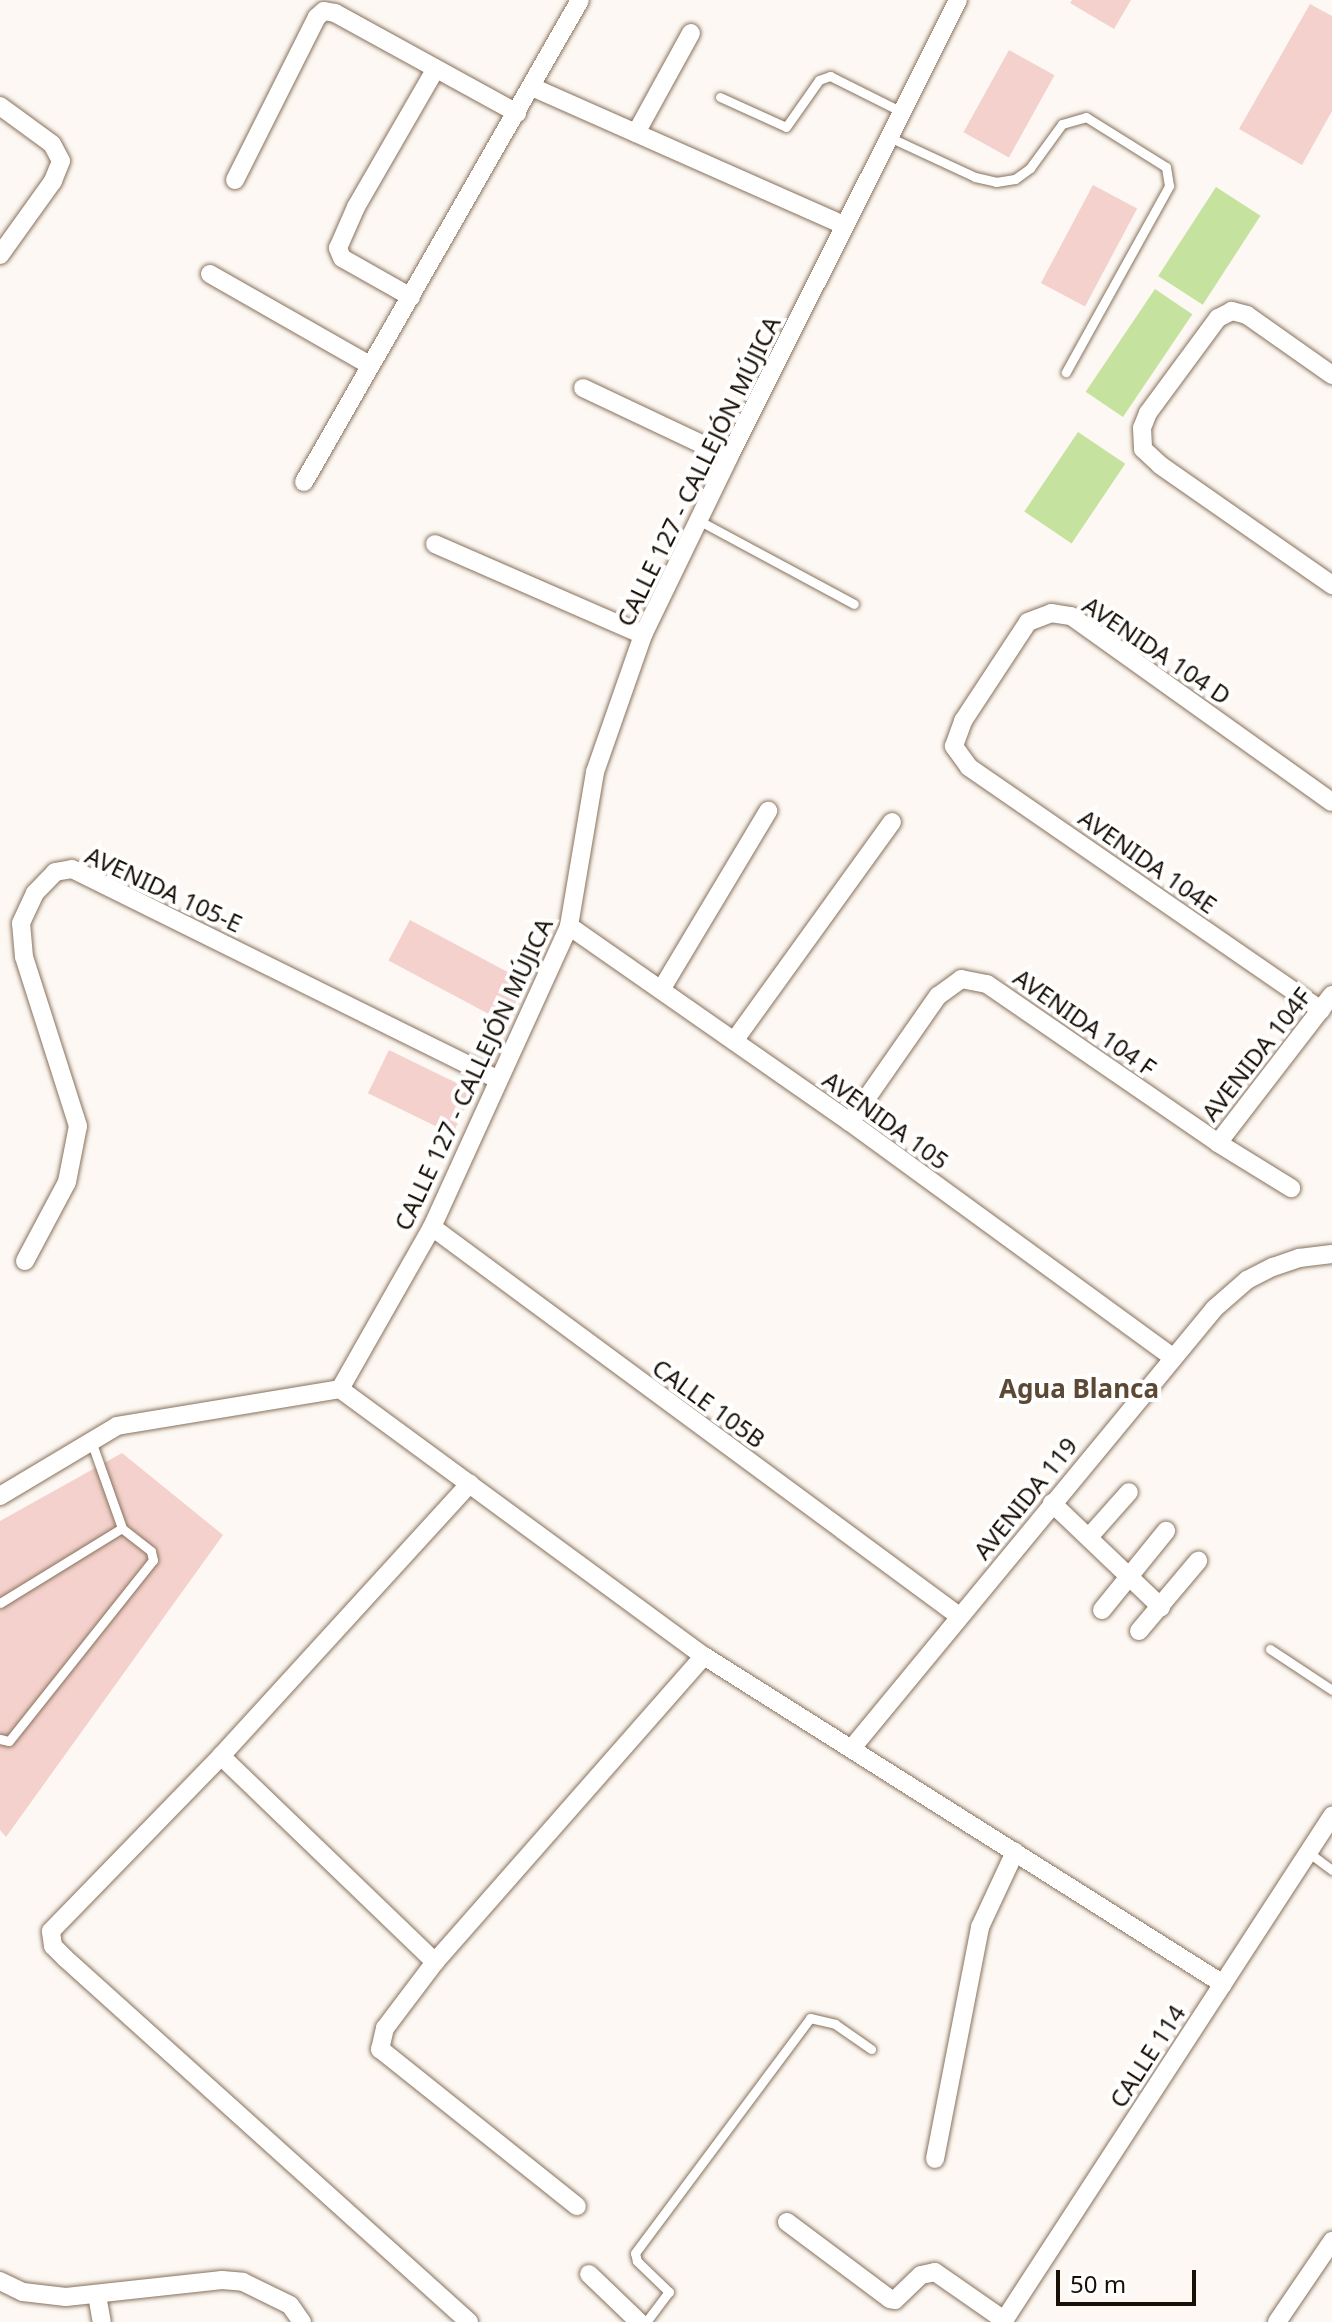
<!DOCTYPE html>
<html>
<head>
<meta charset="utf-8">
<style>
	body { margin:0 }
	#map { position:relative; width:1332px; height:2322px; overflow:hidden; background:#fdf8f3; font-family:"Noto Sans",sans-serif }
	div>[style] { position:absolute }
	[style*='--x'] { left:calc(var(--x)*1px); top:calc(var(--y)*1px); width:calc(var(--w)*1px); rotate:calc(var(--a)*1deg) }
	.green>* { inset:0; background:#c5e29f; transform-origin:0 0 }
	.building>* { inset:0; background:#f4d1cc; transform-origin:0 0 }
	.roads { filter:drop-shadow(0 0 2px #88715c) drop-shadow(0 0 2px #88715c) }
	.lane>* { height:9px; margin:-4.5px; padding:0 4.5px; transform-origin:4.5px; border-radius:4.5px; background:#fff }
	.street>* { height:18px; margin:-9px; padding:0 9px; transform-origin:9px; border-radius:9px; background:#fff }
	span { translate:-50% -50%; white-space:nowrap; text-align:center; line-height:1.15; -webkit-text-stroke:8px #fff; paint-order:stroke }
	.street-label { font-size:24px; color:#181007 }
	.neighbourhood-label { font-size:26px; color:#5d4834; font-weight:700 }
	.scale { position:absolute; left:1056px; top:2270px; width:140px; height:36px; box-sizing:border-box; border:4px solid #181007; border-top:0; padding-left:10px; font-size:24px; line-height:28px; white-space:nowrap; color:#181007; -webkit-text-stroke:6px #fff; paint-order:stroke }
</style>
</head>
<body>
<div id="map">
	<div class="green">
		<i style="left:1216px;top:187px;width:53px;height:106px;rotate:33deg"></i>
		<i style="left:1155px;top:289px;width:45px;height:124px;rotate:34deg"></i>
		<i style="left:1078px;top:432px;width:57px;height:96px;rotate:34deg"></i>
	</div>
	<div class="building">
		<i style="clip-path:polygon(1072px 0,1131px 0,1114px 29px,1070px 3px)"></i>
		<i style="clip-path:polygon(1310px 4px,1332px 16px,1332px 111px,1302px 165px,1239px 129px)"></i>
		<i style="left:1009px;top:50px;width:52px;height:94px;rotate:29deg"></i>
		<i style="left:1093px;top:185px;width:50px;height:111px;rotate:28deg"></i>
		<i style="left:410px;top:920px;width:132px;height:46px;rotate:28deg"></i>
		<i style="left:389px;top:1050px;width:94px;height:48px;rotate:26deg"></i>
		<i style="clip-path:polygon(122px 1453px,223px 1535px,6px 1837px,0 1830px,0 1521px)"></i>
	</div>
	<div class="roads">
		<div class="lane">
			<i style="--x:720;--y:97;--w:72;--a:24.4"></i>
			<i style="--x:786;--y:127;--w:57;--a:-54.9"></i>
			<i style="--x:819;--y:80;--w:12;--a:-20"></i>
			<i style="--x:830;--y:76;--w:80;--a:26.6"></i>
			<i style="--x:889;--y:137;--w:95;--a:24.9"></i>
			<i style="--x:975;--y:177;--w:22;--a:13"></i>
			<i style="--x:996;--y:182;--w:19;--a:-9"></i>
			<i style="--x:1015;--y:179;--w:19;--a:-36"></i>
			<i style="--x:1030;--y:168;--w:54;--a:-54"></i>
			<i style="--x:1062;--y:124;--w:25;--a:-16"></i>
			<i style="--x:1086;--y:117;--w:94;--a:32"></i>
			<i style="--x:1166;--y:167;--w:19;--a:81"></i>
			<i style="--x:1169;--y:186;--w:213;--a:119"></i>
			<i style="--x:698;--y:520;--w:177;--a:28.3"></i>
			<i style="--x:0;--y:1603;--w:143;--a:-31.6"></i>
			<i style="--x:1270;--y:1649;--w:74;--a:33.5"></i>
			<i style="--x:0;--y:1739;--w:9;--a:13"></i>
			<i style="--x:9;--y:1741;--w:231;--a:-51.5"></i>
			<i style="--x:153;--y:1560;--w:9;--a:-103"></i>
			<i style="--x:151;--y:1551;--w:37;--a:-142"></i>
			<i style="--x:122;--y:1528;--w:92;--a:-109.6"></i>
			<i style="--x:1308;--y:1852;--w:30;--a:37"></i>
			<i style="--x:646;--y:2322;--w:38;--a:-53"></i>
			<i style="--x:669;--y:2292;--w:45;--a:-135.9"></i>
			<i style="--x:637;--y:2261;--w:8;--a:-104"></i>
			<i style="--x:635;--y:2253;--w:293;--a:-53.3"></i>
			<i style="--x:810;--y:2018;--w:26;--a:13"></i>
			<i style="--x:835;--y:2024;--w:44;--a:34.8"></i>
		</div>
		<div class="street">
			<i style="--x:532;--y:87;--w:342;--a:23.9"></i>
			<i style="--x:0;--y:106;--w:64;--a:36.2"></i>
			<i style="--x:52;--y:144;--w:19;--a:62"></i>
			<i style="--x:61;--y:161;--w:22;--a:112"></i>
			<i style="--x:53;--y:181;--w:91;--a:125.6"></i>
			<i style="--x:636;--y:133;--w:114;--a:-61.2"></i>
			<i style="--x:235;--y:180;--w:182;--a:-63.3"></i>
			<i style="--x:317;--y:17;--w:9;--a:-41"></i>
			<i style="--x:324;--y:11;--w:11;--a:10"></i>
			<i style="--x:335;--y:13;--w:208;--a:28.8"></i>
			<i style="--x:210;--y:274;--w:185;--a:29.7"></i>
			<i style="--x:411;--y:297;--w:79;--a:-150.5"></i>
			<i style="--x:342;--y:258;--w:11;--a:-112"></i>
			<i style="--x:338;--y:248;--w:45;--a:-66.3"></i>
			<i style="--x:356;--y:207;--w:158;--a:-60"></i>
			<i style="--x:1332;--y:375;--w:104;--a:-144.8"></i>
			<i style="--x:1247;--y:315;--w:16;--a:-165"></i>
			<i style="--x:1232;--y:311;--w:16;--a:153"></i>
			<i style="--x:1218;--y:318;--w:118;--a:126.4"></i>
			<i style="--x:1148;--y:413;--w:16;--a:112"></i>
			<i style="--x:1142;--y:428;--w:21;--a:87"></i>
			<i style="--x:1143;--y:449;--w:23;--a:43"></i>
			<i style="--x:1160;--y:465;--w:210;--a:34.9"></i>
			<i style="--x:583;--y:388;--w:161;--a:25.3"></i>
			<i style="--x:304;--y:482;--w:555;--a:-60.2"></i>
			<i style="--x:435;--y:544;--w:227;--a:23.6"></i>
			<i style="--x:569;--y:926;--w:343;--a:34.9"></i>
			<i style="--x:850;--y:1122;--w:399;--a:36.1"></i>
			<i style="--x:661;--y:990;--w:209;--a:-59.1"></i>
			<i style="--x:1321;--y:1010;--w:428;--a:-145.4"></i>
			<i style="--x:969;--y:767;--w:26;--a:-126"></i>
			<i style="--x:954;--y:746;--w:27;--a:-70"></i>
			<i style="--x:963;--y:721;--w:118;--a:-56.7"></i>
			<i style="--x:1028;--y:622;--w:25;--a:-21"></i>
			<i style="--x:1051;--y:613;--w:20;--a:9"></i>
			<i style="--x:1071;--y:616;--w:320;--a:35.5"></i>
			<i style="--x:734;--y:1041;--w:270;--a:-54.2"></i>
			<i style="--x:850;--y:1122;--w:154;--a:-55.1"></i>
			<i style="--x:938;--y:996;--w:29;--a:-36"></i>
			<i style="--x:961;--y:979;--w:26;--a:11"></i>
			<i style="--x:987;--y:984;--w:280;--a:34.5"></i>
			<i style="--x:1218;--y:1143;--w:86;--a:31.7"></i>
			<i style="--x:1218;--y:1143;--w:187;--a:-52.4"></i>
			<i style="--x:432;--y:1227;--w:655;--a:36.43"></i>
			<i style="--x:25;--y:1261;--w:89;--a:-62"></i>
			<i style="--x:67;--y:1182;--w:57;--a:-78.9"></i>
			<i style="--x:78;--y:1126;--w:177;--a:-107.7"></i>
			<i style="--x:24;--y:957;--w:34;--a:-95"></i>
			<i style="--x:21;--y:923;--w:33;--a:-65"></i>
			<i style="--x:35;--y:893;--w:29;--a:-46"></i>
			<i style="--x:55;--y:872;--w:17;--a:-10"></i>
			<i style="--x:72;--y:869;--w:475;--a:26.3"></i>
			<i style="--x:340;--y:1389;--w:451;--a:36.3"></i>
			<i style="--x:704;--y:1656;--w:614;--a:32.29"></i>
			<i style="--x:0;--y:1496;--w:136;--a:-30.9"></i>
			<i style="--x:117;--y:1426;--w:226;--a:-9.4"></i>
			<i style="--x:340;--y:1389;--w:186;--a:-60.4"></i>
			<i style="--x:432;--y:1227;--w:331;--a:-65.5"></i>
			<i style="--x:569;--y:926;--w:156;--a:-80.4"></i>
			<i style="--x:595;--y:772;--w:145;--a:-70.7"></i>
			<i style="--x:643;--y:635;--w:198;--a:-64.2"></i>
			<i style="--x:729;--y:457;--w:511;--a:-63.38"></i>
			<i style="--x:1052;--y:1503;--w:151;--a:43.7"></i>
			<i style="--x:1089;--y:1537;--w:60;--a:-48.4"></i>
			<i style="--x:1102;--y:1610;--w:102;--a:-51"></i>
			<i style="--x:1139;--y:1631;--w:92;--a:-49.9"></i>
			<i style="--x:852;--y:1748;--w:570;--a:-50.48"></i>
			<i style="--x:1215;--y:1308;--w:43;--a:-41.2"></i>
			<i style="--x:1247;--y:1280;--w:29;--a:-27"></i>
			<i style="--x:1273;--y:1267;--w:28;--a:-19"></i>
			<i style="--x:1299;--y:1258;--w:33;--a:-7"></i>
			<i style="--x:221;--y:1756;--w:297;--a:43.9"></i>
			<i style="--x:435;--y:1962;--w:407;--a:-48.7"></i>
			<i style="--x:435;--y:1962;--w:83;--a:127.1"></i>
			<i style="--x:385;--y:2028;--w:22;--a:103"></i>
			<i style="--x:380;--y:2049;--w:252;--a:38.6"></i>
			<i style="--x:935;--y:2159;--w:236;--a:-79"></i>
			<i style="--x:980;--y:1927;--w:83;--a:-65"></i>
			<i style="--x:787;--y:2222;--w:129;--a:36.8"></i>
			<i style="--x:890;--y:2299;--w:5;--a:11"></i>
			<i style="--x:895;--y:2300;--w:36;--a:-44"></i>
			<i style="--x:921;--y:2275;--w:14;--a:-12"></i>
			<i style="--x:935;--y:2272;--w:84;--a:34.8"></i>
			<i style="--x:589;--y:2274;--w:69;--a:43.8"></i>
			<i style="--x:0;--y:2281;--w:25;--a:26"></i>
			<i style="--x:23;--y:2292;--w:43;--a:6.6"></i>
			<i style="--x:66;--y:2297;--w:157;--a:-6.2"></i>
			<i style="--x:222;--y:2280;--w:21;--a:5"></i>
			<i style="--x:243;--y:2282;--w:52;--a:26.1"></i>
			<i style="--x:290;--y:2305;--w:21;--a:55"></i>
			<i style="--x:97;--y:2295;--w:27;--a:80"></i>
			<i style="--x:469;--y:2322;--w:544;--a:-137.98"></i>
			<i style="--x:65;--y:1958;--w:17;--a:-135"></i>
			<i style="--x:53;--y:1946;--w:15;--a:-98"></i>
			<i style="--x:51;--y:1931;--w:244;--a:-45.8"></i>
			<i style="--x:221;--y:1756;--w:369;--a:-47.6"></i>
			<i style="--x:1003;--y:2322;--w:604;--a:-56.97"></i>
			<i style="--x:1277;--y:2322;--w:98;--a:-55.8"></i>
		</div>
	</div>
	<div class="street-label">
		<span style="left:698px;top:471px;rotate:-64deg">CALLE 127 - CALLEJÓN MÚJICA</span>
		<span style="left:1157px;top:650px;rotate:34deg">AVENIDA 104 D</span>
		<span style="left:1148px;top:861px;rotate:35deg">AVENIDA 104E</span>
		<span style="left:164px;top:889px;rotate:25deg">AVENIDA 105-E</span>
		<span style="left:1085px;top:1022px;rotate:35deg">AVENIDA 104 F</span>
		<span style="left:1256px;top:1054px;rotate:-52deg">AVENIDA 104F</span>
		<span style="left:473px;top:1074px;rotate:-65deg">CALLE 127 - CALLEJÓN MÚJICA</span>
		<span style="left:886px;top:1120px;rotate:36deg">AVENIDA 105</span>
		<span style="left:709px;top:1403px;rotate:36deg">CALLE 105B</span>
		<span style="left:1025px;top:1498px;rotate:-51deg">AVENIDA 119</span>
		<span style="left:1147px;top:2056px;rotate:-57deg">CALLE 114</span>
	</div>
	<div class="neighbourhood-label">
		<span style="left:1079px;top:1389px">Agua Blanca</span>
	</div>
	<div class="scale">50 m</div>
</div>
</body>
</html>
